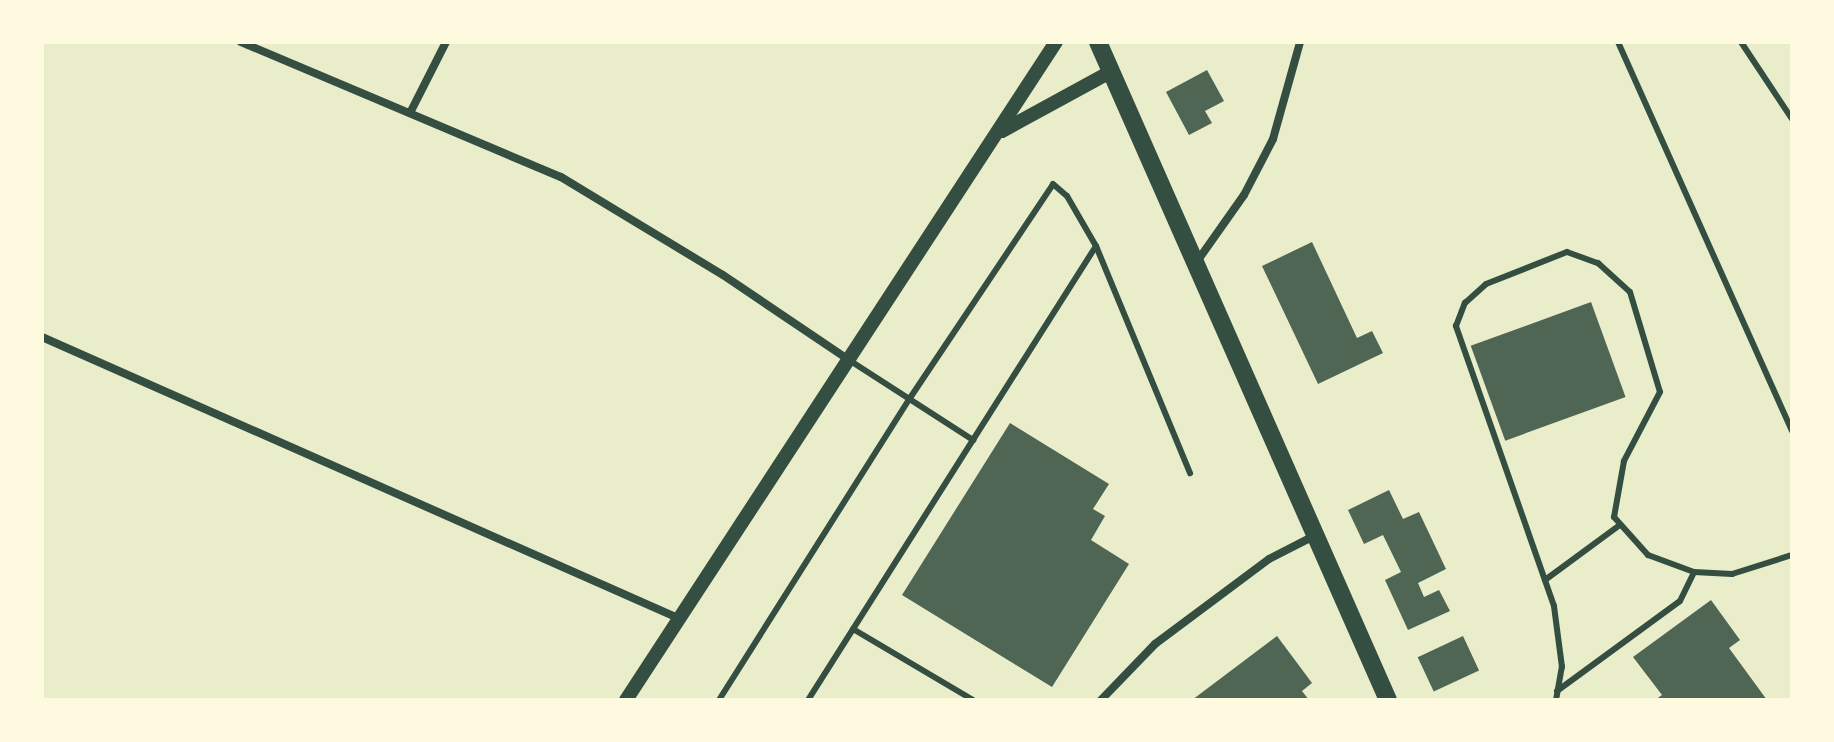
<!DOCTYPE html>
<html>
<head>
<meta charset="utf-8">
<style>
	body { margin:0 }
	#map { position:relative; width:1834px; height:742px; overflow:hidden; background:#e9edc9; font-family:"Fira Sans Condensed",sans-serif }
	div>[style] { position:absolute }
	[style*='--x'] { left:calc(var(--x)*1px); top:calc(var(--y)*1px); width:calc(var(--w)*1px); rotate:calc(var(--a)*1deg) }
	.building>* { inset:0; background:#4f6655; transform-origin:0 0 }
	.service>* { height:6px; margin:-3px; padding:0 3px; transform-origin:3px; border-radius:3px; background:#344e41 }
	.minor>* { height:8px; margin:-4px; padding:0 4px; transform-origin:4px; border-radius:4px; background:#344e41 }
	.tertiary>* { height:14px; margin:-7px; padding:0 7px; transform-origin:7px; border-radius:7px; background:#344e41 }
	.primary>* { height:18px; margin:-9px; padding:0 9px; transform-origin:9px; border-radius:9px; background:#344e41 }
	span { translate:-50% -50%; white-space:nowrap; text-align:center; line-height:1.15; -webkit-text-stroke:8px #fefae0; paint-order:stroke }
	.frame { position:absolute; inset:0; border:44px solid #fefae0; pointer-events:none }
</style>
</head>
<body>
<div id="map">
	<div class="building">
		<i style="clip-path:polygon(1207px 70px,1224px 101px,1205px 111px,1212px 123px,1189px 135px,1166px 92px)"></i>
		<i style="clip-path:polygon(1312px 242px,1357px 338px,1372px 331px,1383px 353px,1318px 384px,1262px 266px)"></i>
		<i style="left:1591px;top:302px;width:101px;height:128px;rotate:70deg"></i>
		<i style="clip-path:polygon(1010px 423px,1109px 484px,1093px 509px,1105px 516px,1091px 540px,1129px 564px,1052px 687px,902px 595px)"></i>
		<i style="clip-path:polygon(1389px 490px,1403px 519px,1419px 512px,1446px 569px,1418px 583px,1424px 597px,1439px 590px,1450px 611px,1408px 630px,1385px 580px,1401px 572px,1383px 535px,1364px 544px,1348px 510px)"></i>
		<i style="clip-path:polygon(1711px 600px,1740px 640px,1729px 648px,1767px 700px,1655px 700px,1662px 695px,1633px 657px)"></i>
		<i style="clip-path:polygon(1277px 636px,1312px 683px,1302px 691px,1309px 700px,1192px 700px)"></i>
		<i style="left:1463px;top:636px;width:38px;height:50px;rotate:65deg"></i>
	</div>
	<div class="service">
		<i style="--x:1618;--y:42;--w:426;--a:65.9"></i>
		<i style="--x:1741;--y:42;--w:92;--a:56.5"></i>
		<i style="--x:1096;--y:246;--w:246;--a:67.5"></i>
		<i style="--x:849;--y:360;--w:148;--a:32.8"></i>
		<i style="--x:1545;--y:580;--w:93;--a:-36.3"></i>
		<i style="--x:853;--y:629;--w:139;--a:30.6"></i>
		<i style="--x:1557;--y:691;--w:152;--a:-36.2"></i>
		<i style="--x:1680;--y:601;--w:32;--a:-64"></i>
		<i style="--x:719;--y:700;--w:357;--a:-57.7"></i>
		<i style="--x:910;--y:398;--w:257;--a:-56.2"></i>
		<i style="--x:1053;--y:184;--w:18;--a:41"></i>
		<i style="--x:1067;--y:196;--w:58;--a:59.9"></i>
		<i style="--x:1096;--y:246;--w:538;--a:122.39"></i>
		<i style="--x:1556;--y:700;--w:34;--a:-80"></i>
		<i style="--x:1562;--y:667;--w:62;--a:-97.5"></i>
		<i style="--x:1554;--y:606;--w:297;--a:-109.3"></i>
		<i style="--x:1456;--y:326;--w:25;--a:-69"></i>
		<i style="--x:1465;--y:303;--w:28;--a:-42"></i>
		<i style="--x:1486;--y:284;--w:87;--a:-21.6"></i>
		<i style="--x:1567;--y:252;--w:33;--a:20"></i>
		<i style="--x:1598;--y:263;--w:43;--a:42.2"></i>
		<i style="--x:1630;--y:292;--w:104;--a:73.3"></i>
		<i style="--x:1660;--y:392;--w:78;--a:117.6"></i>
		<i style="--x:1624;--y:461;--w:57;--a:100.1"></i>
		<i style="--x:1614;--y:517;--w:51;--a:48.2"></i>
		<i style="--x:1648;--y:555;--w:49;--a:20.3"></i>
		<i style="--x:1694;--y:572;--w:38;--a:3"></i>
		<i style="--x:1732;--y:574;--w:63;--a:-17.6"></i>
	</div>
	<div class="minor">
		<i style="--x:241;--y:42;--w:347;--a:22.9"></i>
		<i style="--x:561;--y:177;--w:189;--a:31.2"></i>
		<i style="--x:723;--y:275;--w:152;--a:34"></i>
		<i style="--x:410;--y:113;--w:80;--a:-63.1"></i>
		<i style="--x:1196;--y:263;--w:83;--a:-54.8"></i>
		<i style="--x:1244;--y:195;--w:63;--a:-62.6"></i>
		<i style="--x:1273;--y:139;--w:101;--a:-74.4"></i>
		<i style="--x:42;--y:337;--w:695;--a:23.84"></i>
		<i style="--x:1101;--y:700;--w:78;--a:-46"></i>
		<i style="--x:1155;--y:644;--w:142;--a:-36.7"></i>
		<i style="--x:1269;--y:559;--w:48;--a:-27.1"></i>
	</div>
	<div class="tertiary">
		<i style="--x:1002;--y:131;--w:123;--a:-28.6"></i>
		<i style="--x:626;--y:700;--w:786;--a:-56.84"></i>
	</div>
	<div class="primary">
		<i style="--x:1098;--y:42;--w:719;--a:66.22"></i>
	</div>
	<div class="frame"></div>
</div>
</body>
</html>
